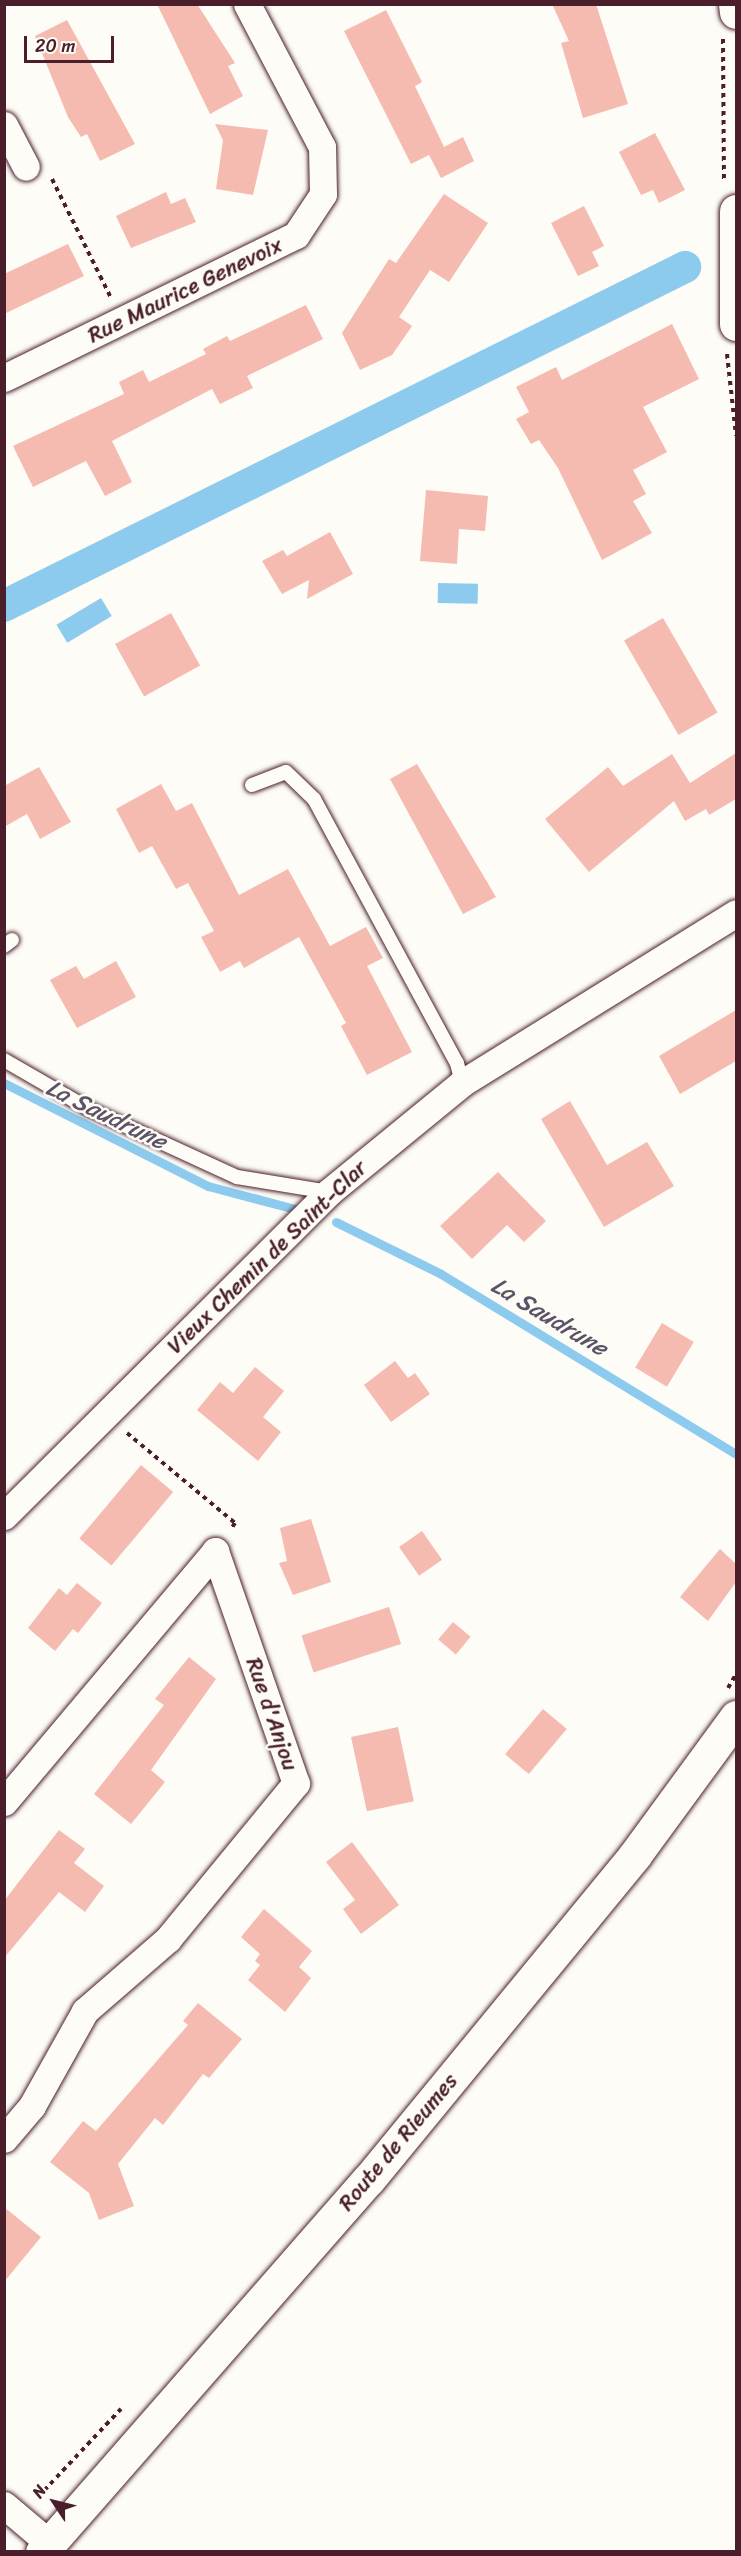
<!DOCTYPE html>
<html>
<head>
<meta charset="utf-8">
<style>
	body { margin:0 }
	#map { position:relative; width:741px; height:2556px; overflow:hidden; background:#fdfcf7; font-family:Sriracha,sans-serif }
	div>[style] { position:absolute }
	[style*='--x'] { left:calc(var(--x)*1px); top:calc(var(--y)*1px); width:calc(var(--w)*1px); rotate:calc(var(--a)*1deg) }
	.water>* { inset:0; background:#8dcbee; transform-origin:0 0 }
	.stream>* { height:9px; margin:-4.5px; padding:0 4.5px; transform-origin:4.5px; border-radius:4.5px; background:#8dcbee }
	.canal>* { height:32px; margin:-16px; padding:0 16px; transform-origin:16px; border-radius:16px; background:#8dcbee }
	.building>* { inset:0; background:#f6bbb0; transform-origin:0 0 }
	.path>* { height:4px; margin-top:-2px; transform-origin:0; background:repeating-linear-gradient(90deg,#4a1f2b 0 4.5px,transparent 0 9px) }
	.roads { filter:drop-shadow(0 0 2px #4a1f2b) drop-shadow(0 0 2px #4a1f2b) }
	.lane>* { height:14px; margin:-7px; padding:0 7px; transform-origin:7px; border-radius:7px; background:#fdfcf7 }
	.street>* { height:27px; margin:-13.5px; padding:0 13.5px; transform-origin:13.5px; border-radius:13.5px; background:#fdfcf7 }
	.secondary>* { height:33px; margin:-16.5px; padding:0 16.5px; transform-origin:16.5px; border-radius:16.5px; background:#fdfcf7 }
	span { translate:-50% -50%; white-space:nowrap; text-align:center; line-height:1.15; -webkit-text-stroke:5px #fdfcf7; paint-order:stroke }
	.street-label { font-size:22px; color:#4a1f2b }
	.water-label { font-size:24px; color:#5e5366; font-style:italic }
	.frame { position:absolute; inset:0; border:6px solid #4a1f2b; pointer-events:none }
	.north { position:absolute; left:24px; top:2472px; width:60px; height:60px; -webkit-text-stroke:4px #fdfcf7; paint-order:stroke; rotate:305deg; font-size:16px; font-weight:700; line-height:24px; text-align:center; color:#4a1f2b }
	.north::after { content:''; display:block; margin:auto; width:21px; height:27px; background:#4a1f2b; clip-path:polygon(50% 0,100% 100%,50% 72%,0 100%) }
	.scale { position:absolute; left:24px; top:36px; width:90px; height:27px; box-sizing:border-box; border:3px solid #4a1f2b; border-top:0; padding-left:8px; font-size:18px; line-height:21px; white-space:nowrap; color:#4a1f2b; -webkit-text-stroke:4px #fdfcf7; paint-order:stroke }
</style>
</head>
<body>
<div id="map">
	<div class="water">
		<i style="left:438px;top:583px;width:40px;height:20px;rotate:1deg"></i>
		<i style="left:101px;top:598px;width:21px;height:52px;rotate:59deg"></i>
	</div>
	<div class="stream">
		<i style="--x:4;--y:1083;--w:229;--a:26.8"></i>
		<i style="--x:208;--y:1186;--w:90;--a:14.8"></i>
		<i style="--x:336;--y:1222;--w:117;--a:26.3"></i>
		<i style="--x:441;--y:1274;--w:346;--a:31.4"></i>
	</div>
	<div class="canal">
		<i style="--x:4;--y:606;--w:761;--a:-26.46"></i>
	</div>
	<div class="building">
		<i style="clip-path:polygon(157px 4px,197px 4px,235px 63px,228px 66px,243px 96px,210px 114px)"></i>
		<i style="clip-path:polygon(552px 4px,596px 4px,628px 104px,583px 118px,561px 43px,569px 41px)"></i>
		<i style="clip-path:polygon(386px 10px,422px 82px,415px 86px,444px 147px,463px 137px,474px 161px,441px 178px,429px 155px,411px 164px,344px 31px)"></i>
		<i style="clip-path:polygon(67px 20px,135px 144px,100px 161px,87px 134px,81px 137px,68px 117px,35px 36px)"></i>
		<i style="clip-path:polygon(215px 124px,268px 130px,253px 195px,216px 189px,223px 140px)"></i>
		<i style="clip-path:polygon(655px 133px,685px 190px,659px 203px,653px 190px,641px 195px,619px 152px)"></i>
		<i style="clip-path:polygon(166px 192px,171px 204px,185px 198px,196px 222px,131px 248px,116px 216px)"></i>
		<i style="clip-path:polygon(444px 194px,488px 223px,449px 282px,430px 270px,399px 317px,412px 326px,392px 355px,360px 370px,342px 333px,389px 259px,396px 263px)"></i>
		<i style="clip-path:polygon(584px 206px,604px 246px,592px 252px,599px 266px,578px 276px,551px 223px)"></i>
		<i style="clip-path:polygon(68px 244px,84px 276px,4px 314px,4px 274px)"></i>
		<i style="clip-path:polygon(306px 305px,323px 339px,247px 376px,253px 388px,220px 404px,212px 389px,112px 441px,132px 482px,105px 496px,86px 461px,33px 487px,13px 446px,124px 394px,119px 382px,143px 370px,149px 382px,206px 354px,203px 349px,227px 336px,230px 341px)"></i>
		<i style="clip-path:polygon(672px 324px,699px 379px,643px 407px,667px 452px,633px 470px,646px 494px,633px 501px,652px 533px,602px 560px,558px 468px,539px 440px,531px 444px,516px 419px,529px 412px,516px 387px,556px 367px,562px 380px)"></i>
		<i style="clip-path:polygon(426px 490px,488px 496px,485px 531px,459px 529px,457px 564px,420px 561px)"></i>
		<i style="clip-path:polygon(330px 532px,353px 574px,307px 599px,309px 580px,282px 594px,262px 561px,283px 550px,287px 556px)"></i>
		<i style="left:171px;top:613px;width:60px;height:64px;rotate:61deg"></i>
		<i style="left:663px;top:618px;width:109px;height:45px;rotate:60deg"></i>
		<i style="clip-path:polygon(736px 753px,736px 799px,709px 815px,706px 809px,685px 821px,674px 801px,589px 872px,545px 819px,608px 767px,623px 786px,672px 754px,690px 783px)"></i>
		<i style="clip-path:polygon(417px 764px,496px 897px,463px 914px,390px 779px)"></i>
		<i style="clip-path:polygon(39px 767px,71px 822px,40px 839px,27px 814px,4px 827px,4px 786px)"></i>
		<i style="clip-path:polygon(161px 784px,176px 811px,192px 803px,239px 895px,288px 869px,330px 946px,366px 927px,383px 958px,367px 966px,412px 1052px,367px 1075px,341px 1026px,346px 1023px,299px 937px,244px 968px,240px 961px,220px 972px,201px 937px,214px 931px,188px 883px,176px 889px,152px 846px,139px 853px,116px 809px)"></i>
		<i style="clip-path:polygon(116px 961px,136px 997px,77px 1028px,50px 980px,76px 966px,84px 979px)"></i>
		<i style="clip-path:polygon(736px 1010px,736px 1061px,680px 1094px,659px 1056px)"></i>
		<i style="clip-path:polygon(570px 1101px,607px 1165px,647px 1142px,674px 1186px,604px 1227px,541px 1119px)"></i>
		<i style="clip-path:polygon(498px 1172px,546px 1221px,524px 1242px,507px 1225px,472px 1259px,440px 1226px)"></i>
		<i style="left:662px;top:1323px;width:37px;height:52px;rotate:31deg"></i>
		<i style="clip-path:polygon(395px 1361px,408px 1378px,415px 1373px,430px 1394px,391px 1422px,364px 1385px)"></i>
		<i style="clip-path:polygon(255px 1367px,284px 1391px,263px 1417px,281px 1432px,258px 1461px,197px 1410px,220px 1382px,233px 1393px)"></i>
		<i style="left:141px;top:1465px;width:42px;height:96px;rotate:40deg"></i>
		<i style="clip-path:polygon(311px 1519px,331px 1582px,293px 1595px,279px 1563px,287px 1561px,280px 1528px)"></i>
		<i style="left:422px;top:1531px;width:35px;height:28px;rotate:55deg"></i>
		<i style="clip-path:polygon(720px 1549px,736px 1564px,736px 1582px,708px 1621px,680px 1597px)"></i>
		<i style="clip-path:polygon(77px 1583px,102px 1603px,78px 1633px,73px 1629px,55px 1651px,28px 1628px,59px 1588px,67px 1595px)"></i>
		<i style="left:389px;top:1607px;width:39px;height:92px;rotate:72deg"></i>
		<i style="left:453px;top:1622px;width:23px;height:23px;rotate:40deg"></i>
		<i style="clip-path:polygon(189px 1657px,216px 1679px,151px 1770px,165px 1782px,131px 1824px,94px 1794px,164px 1705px,155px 1699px)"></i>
		<i style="left:543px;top:1709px;width:31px;height:59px;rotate:40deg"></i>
		<i style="left:398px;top:1727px;width:76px;height:48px;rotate:78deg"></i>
		<i style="clip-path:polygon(59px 1830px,85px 1849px,74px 1863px,104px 1886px,85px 1912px,59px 1892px,4px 1958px,4px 1901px)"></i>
		<i style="clip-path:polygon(352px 1842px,399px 1905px,361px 1934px,343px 1909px,355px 1900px,326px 1862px)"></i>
		<i style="clip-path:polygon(264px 1909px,312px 1951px,299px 1967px,311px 1978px,285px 2012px,248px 1980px,260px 1965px,255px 1961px,260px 1954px,241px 1937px)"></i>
		<i style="clip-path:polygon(198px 2003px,242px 2039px,209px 2078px,203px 2074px,163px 2125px,155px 2118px,118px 2164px,134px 2206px,99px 2220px,89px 2193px,50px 2162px,83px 2121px,96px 2131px,188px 2025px,183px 2021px)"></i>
		<i style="clip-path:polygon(4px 2207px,41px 2237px,4px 2282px)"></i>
	</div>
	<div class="path">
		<i style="--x:723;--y:39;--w:142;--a:89.6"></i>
		<i style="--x:52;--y:179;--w:131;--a:63.6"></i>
		<i style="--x:727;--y:354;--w:82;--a:83.7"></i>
		<i style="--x:127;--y:1433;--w:141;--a:39.8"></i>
		<i style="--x:235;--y:1523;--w:7;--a:124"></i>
		<i style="--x:728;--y:1688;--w:16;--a:-60"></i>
		<i style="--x:38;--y:2497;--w:121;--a:-46.7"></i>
	</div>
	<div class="roads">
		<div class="lane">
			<i style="--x:252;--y:785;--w:36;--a:-21"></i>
			<i style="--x:286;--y:772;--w:39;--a:44"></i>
			<i style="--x:314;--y:799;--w:300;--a:61.6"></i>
			<i style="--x:457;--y:1063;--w:21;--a:76"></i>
			<i style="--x:4;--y:946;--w:10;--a:-37"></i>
			<i style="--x:4;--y:1060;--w:98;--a:30"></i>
			<i style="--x:89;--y:1109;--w:163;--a:24.7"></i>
			<i style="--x:237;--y:1177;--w:93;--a:9.3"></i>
		</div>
		<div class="street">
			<i style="--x:4;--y:125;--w:47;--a:62.4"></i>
			<i style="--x:4;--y:378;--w:325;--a:-26.1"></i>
			<i style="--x:296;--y:235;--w:49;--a:-56.6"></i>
			<i style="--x:323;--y:194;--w:47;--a:-91.2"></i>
			<i style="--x:322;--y:147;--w:161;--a:-117.7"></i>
			<i style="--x:4;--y:1516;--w:459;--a:-44.9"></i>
			<i style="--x:329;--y:1192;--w:172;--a:-39.3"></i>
			<i style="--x:462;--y:1083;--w:322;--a:-31.8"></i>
			<i style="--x:4;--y:1802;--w:328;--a:-49.9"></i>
			<i style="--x:215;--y:1551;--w:246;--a:70.8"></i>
			<i style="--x:296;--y:1783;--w:202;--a:129.4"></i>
			<i style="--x:168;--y:1939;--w:110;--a:139.1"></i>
			<i style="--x:85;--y:2011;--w:109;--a:119.2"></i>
			<i style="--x:32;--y:2106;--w:43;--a:130.3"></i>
			<i style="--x:4;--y:2505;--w:59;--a:40.2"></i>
		</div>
		<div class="secondary">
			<i style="--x:735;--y:4;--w:8;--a:83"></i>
			<i style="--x:736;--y:211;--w:113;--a:90"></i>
			<i style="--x:42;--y:2552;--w:496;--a:-48.8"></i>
			<i style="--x:369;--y:2179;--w:419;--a:-50.6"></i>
			<i style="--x:635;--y:1855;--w:171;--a:-53.8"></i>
		</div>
	</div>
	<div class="street-label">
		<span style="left:185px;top:290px;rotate:-26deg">Rue Maurice Genevoix</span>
		<span style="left:267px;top:1257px;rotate:-44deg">Vieux Chemin de Saint-Clar</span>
		<span style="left:272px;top:1714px;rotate:71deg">Rue d'Anjou</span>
		<span style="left:398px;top:2142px;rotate:-50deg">Route de Rieumes</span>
	</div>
	<div class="water-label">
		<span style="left:106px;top:1115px;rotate:26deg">La Saudrune</span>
		<span style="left:549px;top:1317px;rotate:31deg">La Saudrune</span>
	</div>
	<div class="frame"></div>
	<div class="north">N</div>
	<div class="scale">20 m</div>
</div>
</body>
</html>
